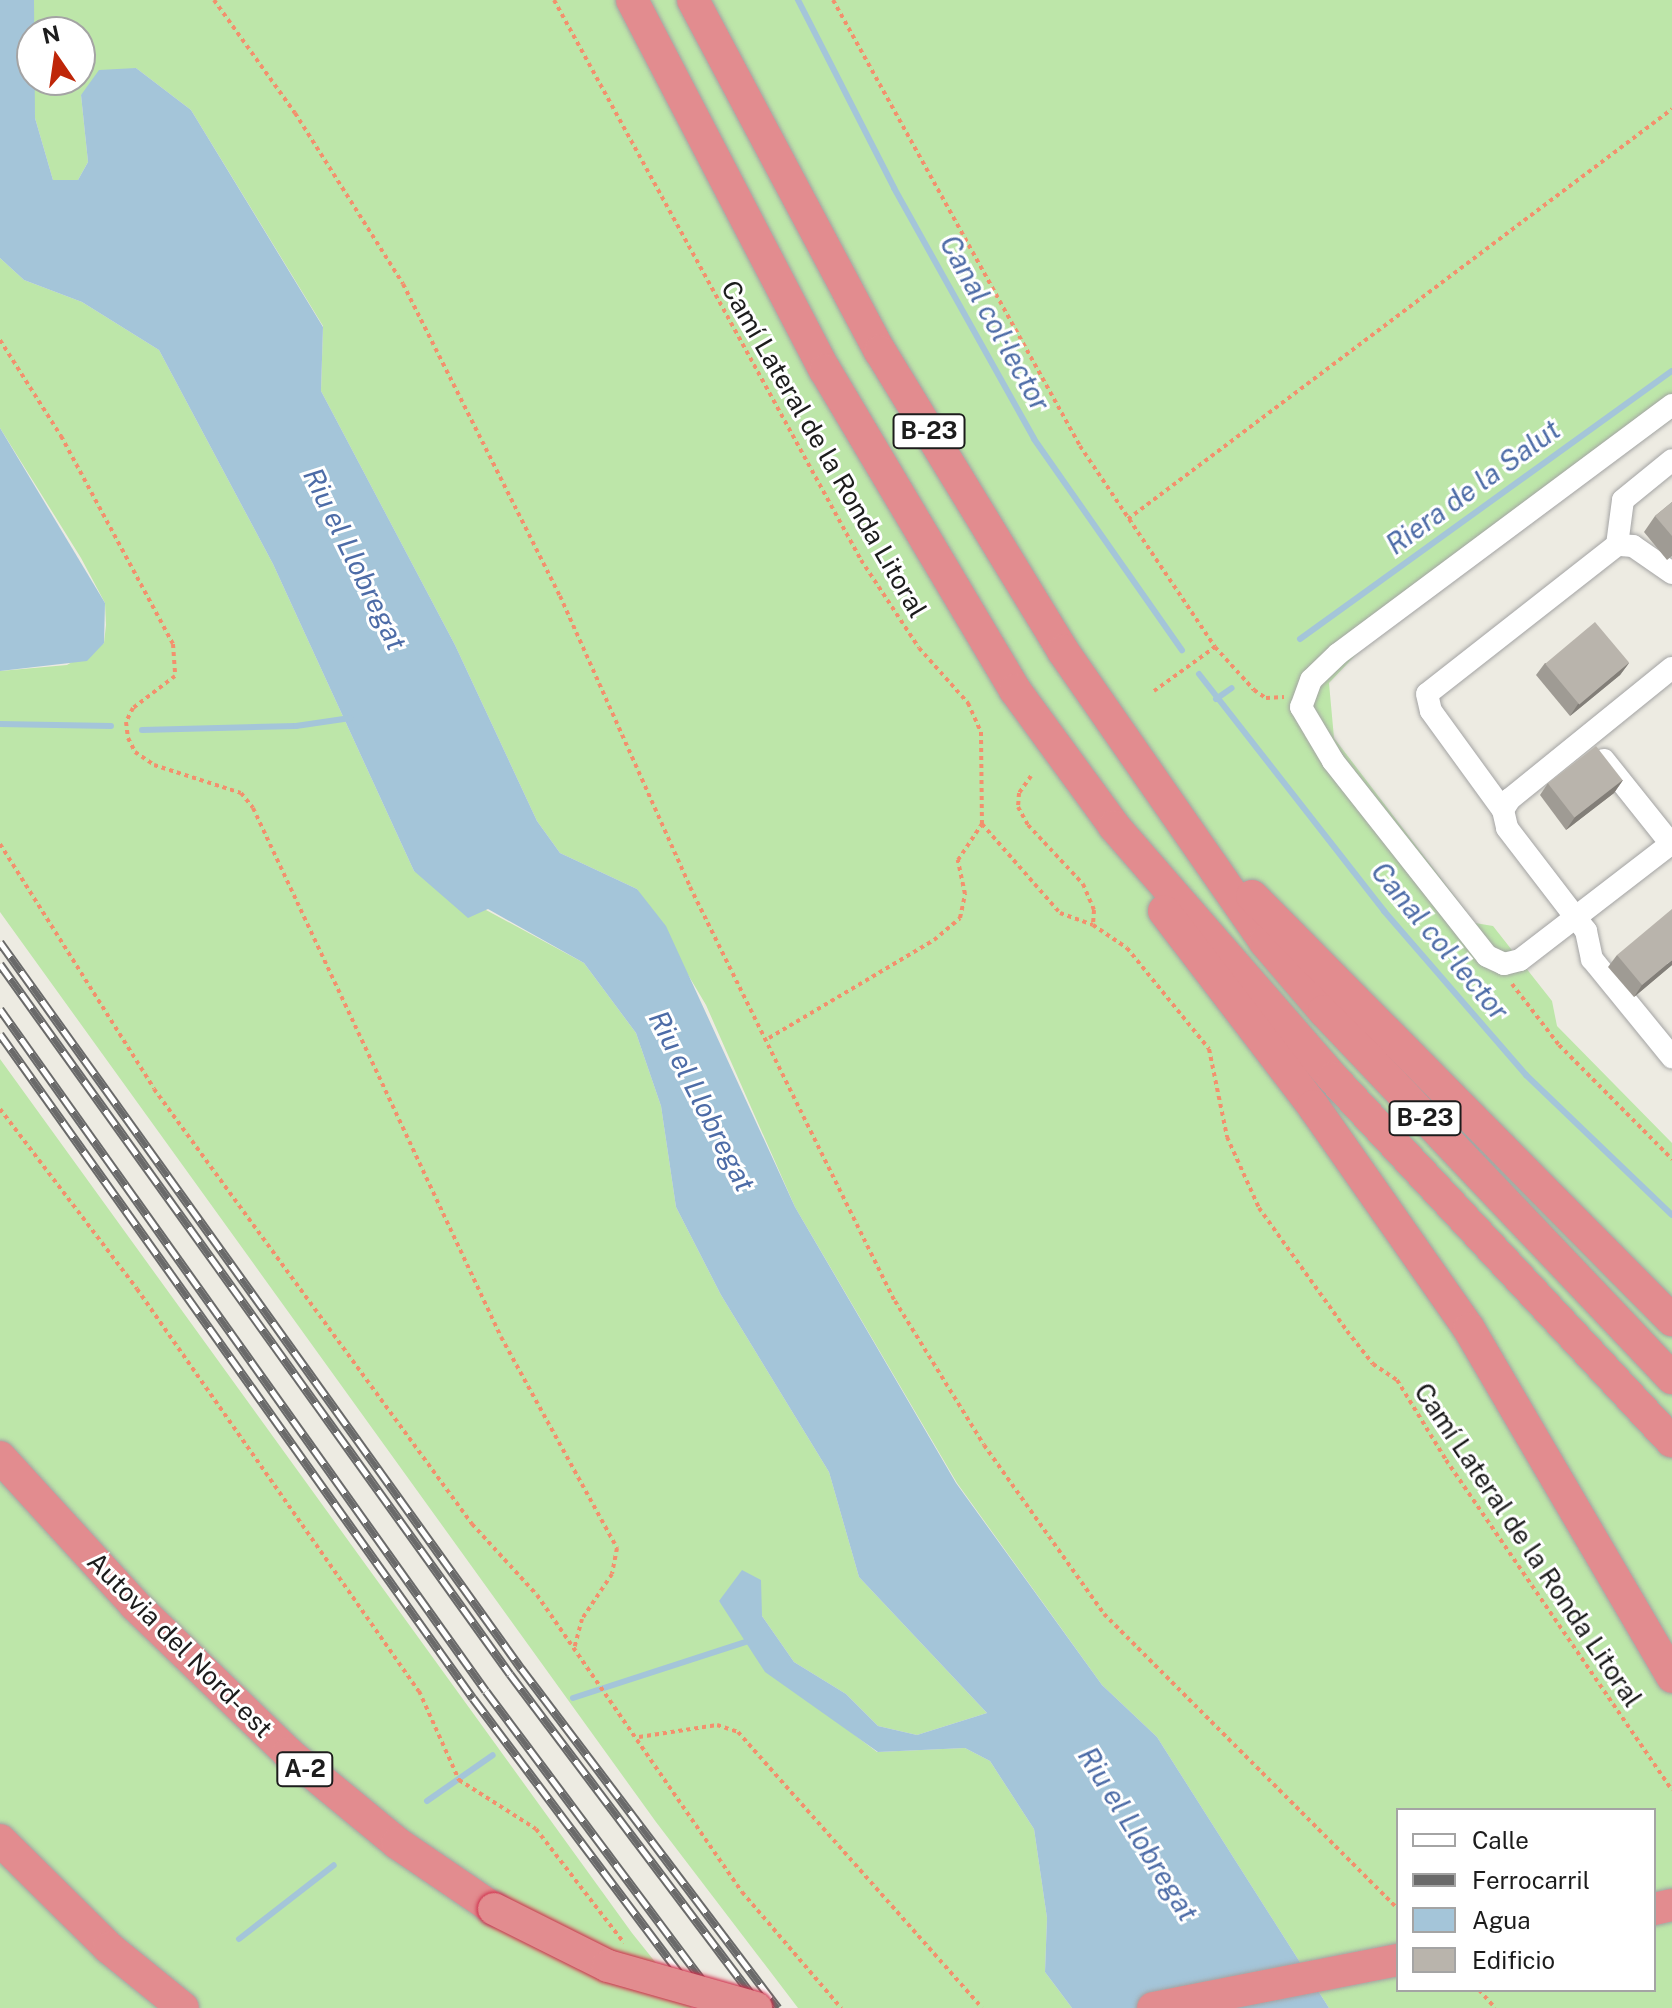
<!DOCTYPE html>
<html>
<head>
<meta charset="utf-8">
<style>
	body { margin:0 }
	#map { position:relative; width:1672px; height:2008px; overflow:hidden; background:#edebe2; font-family:"Public Sans",sans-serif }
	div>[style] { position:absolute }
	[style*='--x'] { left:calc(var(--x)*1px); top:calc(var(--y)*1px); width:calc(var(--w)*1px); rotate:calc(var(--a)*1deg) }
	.grass>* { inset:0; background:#bde6a9 }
	.water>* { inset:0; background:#a4c5d9 }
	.stream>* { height:6px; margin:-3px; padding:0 3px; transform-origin:3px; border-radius:3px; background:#a4c5d9 }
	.path>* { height:4px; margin-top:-2px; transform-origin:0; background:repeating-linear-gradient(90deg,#f3906d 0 4px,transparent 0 8px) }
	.roads { filter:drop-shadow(0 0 2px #a3a3a3) drop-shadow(0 0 2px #a3a3a3) }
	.minor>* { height:22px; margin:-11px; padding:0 11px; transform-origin:11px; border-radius:11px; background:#fff }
	.highway>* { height:32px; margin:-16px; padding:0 16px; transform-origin:16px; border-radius:16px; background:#e28c8f }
	.rail>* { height:9px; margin-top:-4.5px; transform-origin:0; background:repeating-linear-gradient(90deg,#fff 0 18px,#6a6a6a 0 36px); box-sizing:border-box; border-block:2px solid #6a6a6a }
	.bridges { filter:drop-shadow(0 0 2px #cf2b49) drop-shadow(0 0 2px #cf2b49) }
	.highway-bridge>* { height:32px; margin:-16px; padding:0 16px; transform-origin:16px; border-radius:16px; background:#e28c8f }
	.wall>* { inset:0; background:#9f9b94 }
	.shaded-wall>* { inset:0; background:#827e78 }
	.building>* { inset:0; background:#b9b4ac; transform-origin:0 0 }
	span { translate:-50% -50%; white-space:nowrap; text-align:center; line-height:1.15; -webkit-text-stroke:6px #fff; paint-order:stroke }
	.shield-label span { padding:2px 6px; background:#fff; border:2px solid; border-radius:6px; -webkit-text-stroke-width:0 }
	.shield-label { font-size:24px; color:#1c1c1c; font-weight:700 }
	.street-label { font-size:26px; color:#1c1c1c }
	.water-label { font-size:28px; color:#4d6ca7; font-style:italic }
	.legend { position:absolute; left:1396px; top:1808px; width:260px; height:184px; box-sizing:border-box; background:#fff; border:2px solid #a4a4a4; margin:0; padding:10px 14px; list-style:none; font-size:24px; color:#1c1c1c }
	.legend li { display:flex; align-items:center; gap:16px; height:40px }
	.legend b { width:40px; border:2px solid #a4a4a4 }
	.north { position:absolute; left:16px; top:16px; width:80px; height:80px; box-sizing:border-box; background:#fff; border:2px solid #a4a4a4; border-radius:50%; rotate:347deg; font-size:22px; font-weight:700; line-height:32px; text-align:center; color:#1c1c1c }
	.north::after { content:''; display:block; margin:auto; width:28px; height:36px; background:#bf2609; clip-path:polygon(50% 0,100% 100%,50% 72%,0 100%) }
</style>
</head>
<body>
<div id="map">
	<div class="grass">
		<i style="clip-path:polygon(evenodd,34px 0,1672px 0,1672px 419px,1366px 644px,1329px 683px,1334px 738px,1475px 923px,1493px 926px,1552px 1001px,1557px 1026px,1672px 1143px,1672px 2008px,1329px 2008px,1157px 1737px,1102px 1685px,957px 1483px,795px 1207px,706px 1005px,637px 889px,560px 853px,537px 821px,455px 645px,321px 391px,323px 326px,191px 110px,136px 68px,81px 95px,88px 162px,78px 180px,53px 180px,35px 118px,32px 80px,80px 80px,80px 32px,34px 32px,34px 0,1398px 1810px,1654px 1810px,1654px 1990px,1398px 1990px,1398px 1810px)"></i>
		<i style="clip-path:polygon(0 258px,24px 280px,82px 302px,159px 350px,273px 564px,414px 871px,584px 963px,636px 1033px,661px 1106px,676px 1207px,721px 1295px,829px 1472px,859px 1577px,987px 1713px,917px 1735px,878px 1726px,846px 1694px,794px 1662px,762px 1616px,719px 1601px,839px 1723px,877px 1752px,965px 1748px,990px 1761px,1034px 1829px,1047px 1918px,1045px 1972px,1072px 2008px,798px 2008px,656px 1822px,0 912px,0 671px,67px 665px,104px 643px,106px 625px,105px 603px,81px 558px,0 428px)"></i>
		<i style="clip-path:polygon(0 1059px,632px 1933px,692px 2008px,0 2008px)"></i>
	</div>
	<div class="water">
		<i style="clip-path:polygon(0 0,34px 0,35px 118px,53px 180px,78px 180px,88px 162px,81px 95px,99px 70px,136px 68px,191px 110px,323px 327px,321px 391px,455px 645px,537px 821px,560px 853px,637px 889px,666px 926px,795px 1207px,956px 1483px,1102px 1685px,1157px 1737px,1329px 2008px,1072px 2008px,1045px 1972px,1047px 1918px,1034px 1829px,990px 1761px,965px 1748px,878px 1752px,765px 1672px,719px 1601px,742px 1570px,761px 1580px,762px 1616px,794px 1662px,846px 1694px,878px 1726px,917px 1735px,987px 1713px,859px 1577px,829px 1472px,721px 1295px,676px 1207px,661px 1106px,636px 1033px,584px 963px,488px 909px,468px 918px,414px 871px,273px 564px,159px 350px,82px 302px,24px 280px,0 258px)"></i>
		<i style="clip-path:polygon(0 428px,105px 603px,104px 643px,87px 661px,0 671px)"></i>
	</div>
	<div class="stream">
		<i style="--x:798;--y:0;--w:211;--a:62.9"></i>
		<i style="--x:894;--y:188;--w:287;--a:60.8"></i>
		<i style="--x:1034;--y:439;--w:258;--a:55"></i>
		<i style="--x:1300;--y:639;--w:458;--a:-35.8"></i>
		<i style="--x:1199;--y:674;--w:301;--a:52"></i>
		<i style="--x:1384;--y:911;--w:217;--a:49.1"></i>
		<i style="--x:1526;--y:1075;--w:202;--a:43.8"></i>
		<i style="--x:1216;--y:699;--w:19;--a:-35"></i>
		<i style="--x:0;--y:724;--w:111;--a:1"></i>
		<i style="--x:142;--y:730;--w:154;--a:-1.5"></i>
		<i style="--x:296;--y:726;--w:55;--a:-8.4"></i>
		<i style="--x:573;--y:1698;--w:181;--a:-18"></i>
		<i style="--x:427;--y:1801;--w:80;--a:-34.9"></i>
		<i style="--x:239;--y:1939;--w:120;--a:-37.9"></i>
	</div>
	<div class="path">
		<i style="--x:214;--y:0;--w:139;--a:54.4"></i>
		<i style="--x:295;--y:113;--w:202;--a:57.7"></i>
		<i style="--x:403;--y:284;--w:349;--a:63.3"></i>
		<i style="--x:560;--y:596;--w:319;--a:65.9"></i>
		<i style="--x:690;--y:887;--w:462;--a:63.7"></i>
		<i style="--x:895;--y:1301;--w:169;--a:58.3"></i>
		<i style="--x:984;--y:1445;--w:207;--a:54.6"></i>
		<i style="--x:1104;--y:1614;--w:416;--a:45.1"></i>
		<i style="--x:554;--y:0;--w:639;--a:61.27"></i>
		<i style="--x:861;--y:560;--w:105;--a:56.6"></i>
		<i style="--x:919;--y:648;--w:74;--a:48.3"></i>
		<i style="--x:968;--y:703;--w:32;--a:66"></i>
		<i style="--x:981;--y:732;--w:92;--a:89.4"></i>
		<i style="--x:982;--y:824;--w:118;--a:48.8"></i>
		<i style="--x:1060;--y:913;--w:35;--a:20"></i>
		<i style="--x:1093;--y:925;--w:41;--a:34.1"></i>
		<i style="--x:1127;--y:948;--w:130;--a:50.9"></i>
		<i style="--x:1209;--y:1049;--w:90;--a:78.4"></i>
		<i style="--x:1227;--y:1137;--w:78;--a:65.7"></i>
		<i style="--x:1259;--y:1208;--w:151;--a:54.4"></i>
		<i style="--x:1347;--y:1331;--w:42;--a:51.8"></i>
		<i style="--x:1373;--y:1364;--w:29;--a:34"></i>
		<i style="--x:1397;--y:1380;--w:94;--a:58.5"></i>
		<i style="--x:1446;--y:1460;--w:400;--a:55.6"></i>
		<i style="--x:833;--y:0;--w:510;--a:61.02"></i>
		<i style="--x:1080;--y:446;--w:242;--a:56.1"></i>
		<i style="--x:0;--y:340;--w:114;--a:57.6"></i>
		<i style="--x:61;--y:436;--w:236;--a:61.7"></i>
		<i style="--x:173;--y:644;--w:32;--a:86"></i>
		<i style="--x:175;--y:676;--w:53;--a:142.7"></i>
		<i style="--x:133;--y:708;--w:16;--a:117"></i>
		<i style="--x:126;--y:722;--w:16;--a:83"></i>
		<i style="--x:128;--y:738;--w:16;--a:63"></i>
		<i style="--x:135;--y:752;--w:23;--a:34"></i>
		<i style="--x:154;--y:765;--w:91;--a:17.8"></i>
		<i style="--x:241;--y:793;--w:19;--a:51"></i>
		<i style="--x:253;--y:808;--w:584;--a:64.88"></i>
		<i style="--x:501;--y:1337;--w:241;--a:61.2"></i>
		<i style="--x:617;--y:1548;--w:26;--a:101"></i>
		<i style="--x:612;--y:1574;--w:54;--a:123.7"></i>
		<i style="--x:582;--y:1619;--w:30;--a:105"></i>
		<i style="--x:1128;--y:519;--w:681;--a:-37"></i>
		<i style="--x:1154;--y:691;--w:75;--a:-35.8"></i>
		<i style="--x:1215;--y:647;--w:58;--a:47.8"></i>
		<i style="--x:1254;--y:690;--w:14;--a:34"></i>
		<i style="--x:1266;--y:698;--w:18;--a:-3"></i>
		<i style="--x:1031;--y:776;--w:21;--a:125"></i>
		<i style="--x:1019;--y:793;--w:14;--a:94"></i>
		<i style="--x:1018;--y:807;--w:21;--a:61"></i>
		<i style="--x:1028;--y:825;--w:81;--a:47"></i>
		<i style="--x:1083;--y:884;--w:28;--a:67"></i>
		<i style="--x:1094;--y:910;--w:15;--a:94"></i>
		<i style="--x:0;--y:844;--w:289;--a:57.8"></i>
		<i style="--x:154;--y:1089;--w:539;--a:53.83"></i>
		<i style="--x:472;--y:1524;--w:96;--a:47.5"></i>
		<i style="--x:537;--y:1595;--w:361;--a:55.4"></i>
		<i style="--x:742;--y:1892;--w:153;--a:49.5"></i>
		<i style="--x:1512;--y:984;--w:77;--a:52.4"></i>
		<i style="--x:1559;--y:1045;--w:161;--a:45.3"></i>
		<i style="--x:769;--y:1038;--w:192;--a:-30.7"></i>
		<i style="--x:934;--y:940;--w:34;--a:-40"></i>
		<i style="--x:960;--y:918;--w:25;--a:-78"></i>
		<i style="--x:965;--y:894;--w:35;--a:-102"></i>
		<i style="--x:958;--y:860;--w:43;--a:-56.3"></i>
		<i style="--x:0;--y:1109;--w:226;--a:52.7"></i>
		<i style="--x:137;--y:1289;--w:491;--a:55"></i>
		<i style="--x:419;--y:1691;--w:98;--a:65.8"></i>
		<i style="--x:459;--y:1780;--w:91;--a:32.5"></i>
		<i style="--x:536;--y:1829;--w:144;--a:52.3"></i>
		<i style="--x:639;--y:1737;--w:79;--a:-8.7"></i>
		<i style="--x:717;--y:1725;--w:22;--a:18"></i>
		<i style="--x:738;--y:1732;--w:368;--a:48.5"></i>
		<i style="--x:1479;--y:1990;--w:24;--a:48"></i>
	</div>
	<div class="roads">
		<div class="minor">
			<i style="--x:1672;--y:405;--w:417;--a:143.3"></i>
			<i style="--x:1338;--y:654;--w:37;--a:136"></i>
			<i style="--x:1311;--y:680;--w:29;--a:110"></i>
			<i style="--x:1301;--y:707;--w:63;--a:59.3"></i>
			<i style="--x:1333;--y:761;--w:248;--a:51.7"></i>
			<i style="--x:1487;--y:956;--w:19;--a:25"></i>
			<i style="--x:1504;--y:964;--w:16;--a:-14"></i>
			<i style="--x:1520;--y:960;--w:192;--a:-37.6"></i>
			<i style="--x:1617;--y:545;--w:45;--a:-82.4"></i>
			<i style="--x:1623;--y:500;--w:63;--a:-39.2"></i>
			<i style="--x:1672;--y:573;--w:47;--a:-145.3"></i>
			<i style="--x:1633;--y:546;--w:16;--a:-176"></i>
			<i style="--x:1617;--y:545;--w:241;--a:141.9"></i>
			<i style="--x:1427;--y:694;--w:17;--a:77"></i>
			<i style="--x:1431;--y:711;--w:122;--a:54"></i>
			<i style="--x:1503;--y:810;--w:13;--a:-58"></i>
			<i style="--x:1510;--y:799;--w:208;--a:-39"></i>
			<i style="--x:1604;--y:760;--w:107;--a:51.4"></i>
			<i style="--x:1503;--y:810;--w:18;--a:77"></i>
			<i style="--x:1507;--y:828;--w:130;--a:52.5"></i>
			<i style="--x:1586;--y:931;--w:29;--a:78"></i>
			<i style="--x:1592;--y:959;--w:127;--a:50.8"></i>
		</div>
		<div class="highway">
			<i style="--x:632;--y:0;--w:417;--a:62.5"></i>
			<i style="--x:825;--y:370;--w:372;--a:59.3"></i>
			<i style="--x:1015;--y:690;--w:168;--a:53.9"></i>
			<i style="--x:1114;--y:826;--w:334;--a:49"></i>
			<i style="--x:1333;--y:1078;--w:497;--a:47"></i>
			<i style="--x:693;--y:0;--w:398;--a:62"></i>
			<i style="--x:880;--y:351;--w:351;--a:58.6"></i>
			<i style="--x:1063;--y:651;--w:354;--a:55.2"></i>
			<i style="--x:1265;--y:942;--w:91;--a:49.5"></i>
			<i style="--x:1324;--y:1011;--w:506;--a:46.52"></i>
			<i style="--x:1252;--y:896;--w:597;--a:45.27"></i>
			<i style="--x:1164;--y:911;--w:245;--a:52.6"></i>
			<i style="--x:1313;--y:1106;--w:272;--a:55"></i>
			<i style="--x:1469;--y:1329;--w:403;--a:59.7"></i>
			<i style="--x:0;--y:1457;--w:200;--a:47.6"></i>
			<i style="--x:135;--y:1605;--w:213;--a:44"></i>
			<i style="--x:288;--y:1753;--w:141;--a:39.5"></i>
			<i style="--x:397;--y:1843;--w:117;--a:34.2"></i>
			<i style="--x:0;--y:1840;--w:153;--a:44.7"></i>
			<i style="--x:109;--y:1948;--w:95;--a:39"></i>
			<i style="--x:1654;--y:1909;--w:18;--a:-13"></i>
			<i style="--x:1153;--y:2008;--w:250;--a:-11.1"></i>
		</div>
	</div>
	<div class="rail">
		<i style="--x:0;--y:942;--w:894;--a:54.34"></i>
		<i style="--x:521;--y:1668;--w:426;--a:52.9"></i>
		<i style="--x:0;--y:964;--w:874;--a:54.31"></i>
		<i style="--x:510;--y:1674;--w:418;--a:53"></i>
		<i style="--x:0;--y:1009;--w:837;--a:54.53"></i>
		<i style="--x:486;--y:1691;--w:396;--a:53.2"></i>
		<i style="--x:0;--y:1034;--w:815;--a:54.54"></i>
		<i style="--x:473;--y:1698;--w:388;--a:53.1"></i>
	</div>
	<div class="bridges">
		<div class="highway-bridge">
			<i style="--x:494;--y:1909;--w:127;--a:26.6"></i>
			<i style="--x:608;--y:1966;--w:154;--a:15.8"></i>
		</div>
	</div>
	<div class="wall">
		<i style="clip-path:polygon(1672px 502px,1672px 556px,1667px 560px,1644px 532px,1655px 516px)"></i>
		<i style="clip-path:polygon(1545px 663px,1629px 663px,1620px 675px,1570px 716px,1536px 675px)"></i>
		<i style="clip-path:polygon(1623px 780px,1614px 793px,1566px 830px,1540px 795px,1548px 783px)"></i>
		<i style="clip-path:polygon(1617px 955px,1672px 965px,1634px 997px,1608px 967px)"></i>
	</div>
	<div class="shaded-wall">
		<i style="clip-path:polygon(1629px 663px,1620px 675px,1570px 716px,1578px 704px)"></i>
		<i style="clip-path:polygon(1623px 780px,1614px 793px,1566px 830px,1575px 817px)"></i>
		<i style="clip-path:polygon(1672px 960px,1672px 965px,1634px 997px,1642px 985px)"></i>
	</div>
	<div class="building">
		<i style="clip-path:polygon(1672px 502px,1672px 536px,1655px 516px)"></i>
		<i style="left:1595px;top:622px;width:53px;height:65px;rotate:50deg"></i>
		<i style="left:1596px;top:746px;width:43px;height:61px;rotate:52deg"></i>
		<i style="clip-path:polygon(1672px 909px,1672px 960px,1642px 985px,1617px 955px)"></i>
	</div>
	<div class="shield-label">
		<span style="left:929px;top:431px">B-23</span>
		<span style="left:1425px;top:1118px">B-23</span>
		<span style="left:305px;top:1769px">A-2</span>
	</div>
	<div class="street-label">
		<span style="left:824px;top:449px;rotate:60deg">Camí Lateral de la Ronda Litoral</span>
		<span style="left:1528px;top:1545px;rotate:56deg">Camí Lateral de la Ronda Litoral</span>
		<span style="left:180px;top:1645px;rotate:45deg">Autovia del Nord-est</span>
	</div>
	<div class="water-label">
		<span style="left:995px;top:323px;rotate:61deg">Canal col·lector</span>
		<span style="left:1473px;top:487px;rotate:-36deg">Riera de la Salut</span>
		<span style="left:355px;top:559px;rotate:64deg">Riu el Llobregat</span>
		<span style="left:1440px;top:941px;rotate:50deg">Canal col·lector</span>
		<span style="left:702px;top:1101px;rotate:63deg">Riu el Llobregat</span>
		<span style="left:1138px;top:1834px;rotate:58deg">Riu el Llobregat</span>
	</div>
	<ul class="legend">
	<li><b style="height:10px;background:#fff"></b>Calle</li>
	<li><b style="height:10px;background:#6a6a6a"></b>Ferrocarril</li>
	<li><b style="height:22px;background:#a4c5d9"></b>Agua</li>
	<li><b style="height:22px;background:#b9b4ac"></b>Edificio</li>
	</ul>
	<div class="north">N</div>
</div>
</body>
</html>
